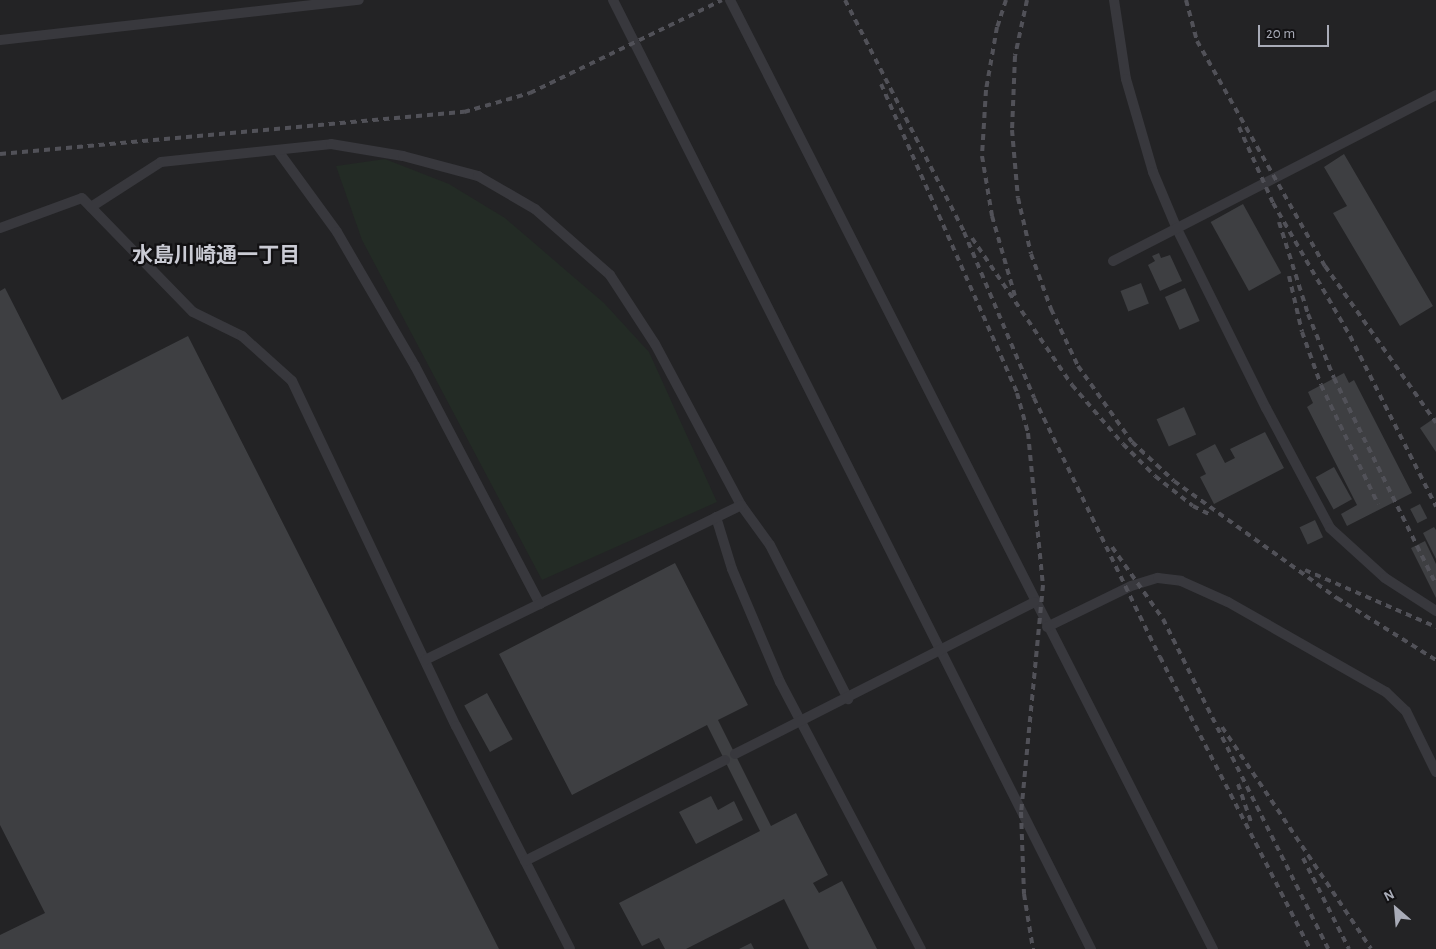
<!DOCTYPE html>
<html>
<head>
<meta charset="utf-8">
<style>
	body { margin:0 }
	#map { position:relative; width:1436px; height:949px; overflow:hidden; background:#171718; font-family:"Alegreya Sans","Noto Sans JP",sans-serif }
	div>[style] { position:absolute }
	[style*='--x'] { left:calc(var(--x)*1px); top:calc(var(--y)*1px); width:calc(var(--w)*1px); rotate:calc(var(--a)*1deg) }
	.built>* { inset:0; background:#232325; transform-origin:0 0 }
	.green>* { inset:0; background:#232b25 }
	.building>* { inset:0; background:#3e3f42; transform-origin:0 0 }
	.lane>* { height:10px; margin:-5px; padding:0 5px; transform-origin:5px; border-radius:5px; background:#38383d }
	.rail>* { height:4px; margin-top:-2px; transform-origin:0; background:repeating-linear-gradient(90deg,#515158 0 6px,transparent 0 11px) }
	span { translate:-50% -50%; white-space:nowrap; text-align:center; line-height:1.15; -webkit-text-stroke:4.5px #121113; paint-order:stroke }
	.neighbourhood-label { font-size:21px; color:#cacbd4; font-weight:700 }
	.north { position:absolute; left:1371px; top:884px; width:50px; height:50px; -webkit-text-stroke:4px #121113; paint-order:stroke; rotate:333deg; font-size:14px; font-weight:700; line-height:20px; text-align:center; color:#a9acb8 }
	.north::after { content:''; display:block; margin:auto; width:18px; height:22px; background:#a9acb8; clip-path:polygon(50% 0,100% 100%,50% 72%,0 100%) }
	.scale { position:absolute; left:1258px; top:25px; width:71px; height:22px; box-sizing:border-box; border:2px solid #a9acb8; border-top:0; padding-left:6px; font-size:15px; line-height:18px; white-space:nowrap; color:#a9acb8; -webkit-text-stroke:4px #121113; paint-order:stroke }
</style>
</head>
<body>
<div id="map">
	<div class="built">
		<i style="left:0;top:0;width:1436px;height:949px"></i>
	</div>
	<div class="green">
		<i style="clip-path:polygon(385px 159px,449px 184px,505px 218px,604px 303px,649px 352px,717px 502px,542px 580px,362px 240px,336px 166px)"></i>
	</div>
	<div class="building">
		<i style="clip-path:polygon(1344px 154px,1433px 306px,1400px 326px,1333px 213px,1347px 206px,1324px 167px)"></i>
		<i style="left:1243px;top:204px;width:79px;height:37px;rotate:61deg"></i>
		<i style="clip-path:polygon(1159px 253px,1161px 258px,1170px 255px,1182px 281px,1160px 291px,1148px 265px,1155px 261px,1152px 256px)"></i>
		<i style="left:1141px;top:283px;width:22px;height:22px;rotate:69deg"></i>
		<i style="clip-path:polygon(5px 288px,62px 400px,188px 336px,499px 949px,0 949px,0 935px,45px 913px,0 825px,0 291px)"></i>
		<i style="left:1185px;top:288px;width:36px;height:22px;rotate:66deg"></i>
		<i style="clip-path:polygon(1344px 373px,1349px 383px,1354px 380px,1412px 493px,1347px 526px,1341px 514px,1357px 505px,1307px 407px,1313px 403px,1308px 392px)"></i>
		<i style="left:1184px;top:407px;width:30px;height:30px;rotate:66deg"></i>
		<i style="clip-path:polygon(1436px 417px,1436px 452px,1420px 428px)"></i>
		<i style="clip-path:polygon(1265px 432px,1284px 468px,1214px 504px,1200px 477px,1206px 474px,1196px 454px,1215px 444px,1225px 463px,1235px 458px,1230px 449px)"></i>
		<i style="left:1334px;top:467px;width:37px;height:21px;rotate:61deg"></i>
		<i style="left:1420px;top:504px;width:16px;height:11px;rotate:63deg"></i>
		<i style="left:1315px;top:520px;width:19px;height:17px;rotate:65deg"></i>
		<i style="clip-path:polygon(1434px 527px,1436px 530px,1436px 559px,1423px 533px)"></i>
		<i style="clip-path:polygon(1425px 541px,1436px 564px,1436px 598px,1411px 548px)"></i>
		<i style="clip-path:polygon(675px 563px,748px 705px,718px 720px,771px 826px,796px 813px,828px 875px,813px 883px,819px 893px,842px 881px,877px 949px,809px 949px,784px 899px,686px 949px,665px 949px,659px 938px,642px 946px,619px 903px,760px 831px,707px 725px,572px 795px,499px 654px)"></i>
		<i style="left:487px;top:693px;width:53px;height:26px;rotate:61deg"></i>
		<i style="clip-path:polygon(711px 796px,718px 810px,734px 801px,743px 820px,696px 844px,679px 812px)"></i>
		<i style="clip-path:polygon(751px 943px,754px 949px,739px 949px)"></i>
	</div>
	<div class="lane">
		<i style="--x:613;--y:0;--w:1063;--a:63.27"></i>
		<i style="--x:730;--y:0;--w:1065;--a:63.03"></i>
		<i style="--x:1114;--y:0;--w:80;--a:81.4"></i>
		<i style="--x:1126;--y:79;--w:97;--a:73.8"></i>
		<i style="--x:1153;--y:172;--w:62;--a:67.2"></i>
		<i style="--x:1177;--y:229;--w:200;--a:63.6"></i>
		<i style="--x:1266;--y:408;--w:136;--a:61.9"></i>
		<i style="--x:1330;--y:528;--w:74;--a:42.3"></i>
		<i style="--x:1385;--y:578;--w:61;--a:32.9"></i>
		<i style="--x:0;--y:40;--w:361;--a:-6.4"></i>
		<i style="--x:278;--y:151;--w:100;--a:53.9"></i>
		<i style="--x:337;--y:232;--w:155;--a:59.8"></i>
		<i style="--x:415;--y:366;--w:269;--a:62.3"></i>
		<i style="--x:91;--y:207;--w:83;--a:-32.7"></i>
		<i style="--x:161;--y:162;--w:171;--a:-6"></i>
		<i style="--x:331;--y:144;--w:73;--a:9.5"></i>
		<i style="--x:403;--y:156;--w:78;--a:14.9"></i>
		<i style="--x:478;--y:176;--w:66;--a:30.1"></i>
		<i style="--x:535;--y:209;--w:100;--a:41.3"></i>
		<i style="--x:610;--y:275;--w:82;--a:56.9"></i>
		<i style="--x:655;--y:344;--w:183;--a:61.9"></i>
		<i style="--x:741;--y:505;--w:49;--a:54.1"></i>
		<i style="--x:770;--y:545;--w:173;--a:63.1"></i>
		<i style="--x:0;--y:228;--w:87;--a:-20.1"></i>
		<i style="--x:82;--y:198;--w:159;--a:45.8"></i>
		<i style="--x:193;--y:312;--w:55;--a:26.1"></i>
		<i style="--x:242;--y:336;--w:67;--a:42"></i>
		<i style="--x:292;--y:381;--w:382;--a:64.6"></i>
		<i style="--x:456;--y:726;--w:250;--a:62.9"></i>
		<i style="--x:1113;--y:261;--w:363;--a:-27.2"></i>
		<i style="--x:716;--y:517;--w:54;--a:72.9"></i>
		<i style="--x:732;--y:569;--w:123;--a:67"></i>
		<i style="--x:780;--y:682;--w:302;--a:62.2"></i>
		<i style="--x:1047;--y:627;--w:93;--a:-26"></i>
		<i style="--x:1131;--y:586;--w:28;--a:-17"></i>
		<i style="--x:1158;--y:578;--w:23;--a:7"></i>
		<i style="--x:1181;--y:581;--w:51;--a:24.1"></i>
		<i style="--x:1228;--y:602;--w:182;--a:29.7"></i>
		<i style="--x:1386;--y:692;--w:28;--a:44"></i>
		<i style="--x:1406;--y:711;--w:68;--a:63.8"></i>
		<i style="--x:425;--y:660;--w:352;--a:-26.1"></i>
		<i style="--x:735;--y:754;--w:336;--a:-26.9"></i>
		<i style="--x:525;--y:861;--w:224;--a:-26.8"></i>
	</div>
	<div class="rail">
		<i style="--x:845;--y:0;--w:261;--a:62.8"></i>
		<i style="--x:964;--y:232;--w:180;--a:67.1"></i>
		<i style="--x:1034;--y:398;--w:288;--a:64.1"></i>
		<i style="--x:1160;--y:657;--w:328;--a:62.8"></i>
		<i style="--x:1006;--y:0;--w:28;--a:108"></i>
		<i style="--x:997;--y:27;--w:64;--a:99.9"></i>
		<i style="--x:986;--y:90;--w:66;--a:93.5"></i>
		<i style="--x:982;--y:156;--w:61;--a:80.5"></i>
		<i style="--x:992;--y:216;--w:83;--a:74"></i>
		<i style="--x:1027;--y:0;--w:57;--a:102.1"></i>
		<i style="--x:1015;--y:56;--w:74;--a:92.3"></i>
		<i style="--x:1012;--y:130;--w:68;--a:85"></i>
		<i style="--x:1018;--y:198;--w:57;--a:76.9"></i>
		<i style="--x:1031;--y:254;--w:59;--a:70"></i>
		<i style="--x:1051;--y:309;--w:63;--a:64.7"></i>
		<i style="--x:1078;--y:366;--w:93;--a:54.6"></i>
		<i style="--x:1132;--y:442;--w:57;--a:42.9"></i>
		<i style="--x:1174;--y:481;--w:201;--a:35.7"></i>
		<i style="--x:1337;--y:598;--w:117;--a:32.1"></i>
		<i style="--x:1186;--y:0;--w:42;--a:75"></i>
		<i style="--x:1197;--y:41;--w:259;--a:60.4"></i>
		<i style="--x:1325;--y:266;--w:192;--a:54.7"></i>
		<i style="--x:881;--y:84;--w:338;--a:66.2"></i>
		<i style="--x:1017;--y:393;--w:41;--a:74.6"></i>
		<i style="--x:1028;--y:433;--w:153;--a:84.4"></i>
		<i style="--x:1043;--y:585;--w:228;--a:95.5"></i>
		<i style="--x:1021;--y:812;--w:82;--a:87.9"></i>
		<i style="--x:1024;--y:894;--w:56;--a:80.7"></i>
		<i style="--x:1239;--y:127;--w:83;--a:65.9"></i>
		<i style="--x:1273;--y:203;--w:154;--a:59.9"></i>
		<i style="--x:1350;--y:336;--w:191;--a:63.2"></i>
		<i style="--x:0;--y:154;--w:466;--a:-5.2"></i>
		<i style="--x:464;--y:112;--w:69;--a:-16.1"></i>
		<i style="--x:530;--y:93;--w:213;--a:-25.8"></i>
		<i style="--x:1279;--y:222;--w:96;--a:72.5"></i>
		<i style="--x:1308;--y:314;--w:69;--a:67.9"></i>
		<i style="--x:1334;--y:378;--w:230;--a:63.7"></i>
		<i style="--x:972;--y:238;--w:178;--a:55.8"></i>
		<i style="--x:1072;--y:385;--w:78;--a:49.2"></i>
		<i style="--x:1123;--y:444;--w:45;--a:45"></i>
		<i style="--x:1155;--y:476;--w:48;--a:38.3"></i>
		<i style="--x:1193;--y:506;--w:20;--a:27"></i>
		<i style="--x:1289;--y:276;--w:57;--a:76.9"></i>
		<i style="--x:1302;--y:332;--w:56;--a:70.3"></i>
		<i style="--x:1321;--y:385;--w:132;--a:64.4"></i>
		<i style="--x:1112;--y:547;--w:88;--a:54.7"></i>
		<i style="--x:1163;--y:619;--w:369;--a:63.4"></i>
		<i style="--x:1305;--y:570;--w:143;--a:23.5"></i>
		<i style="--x:1222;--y:727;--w:267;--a:56.1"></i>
		<i style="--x:1238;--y:784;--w:40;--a:71.1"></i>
		<i style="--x:1303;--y:858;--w:102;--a:63.2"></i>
	</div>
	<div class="neighbourhood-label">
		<span style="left:216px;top:256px">水島川崎通一丁目</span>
	</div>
	<div class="north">N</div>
	<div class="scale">20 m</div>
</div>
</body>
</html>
